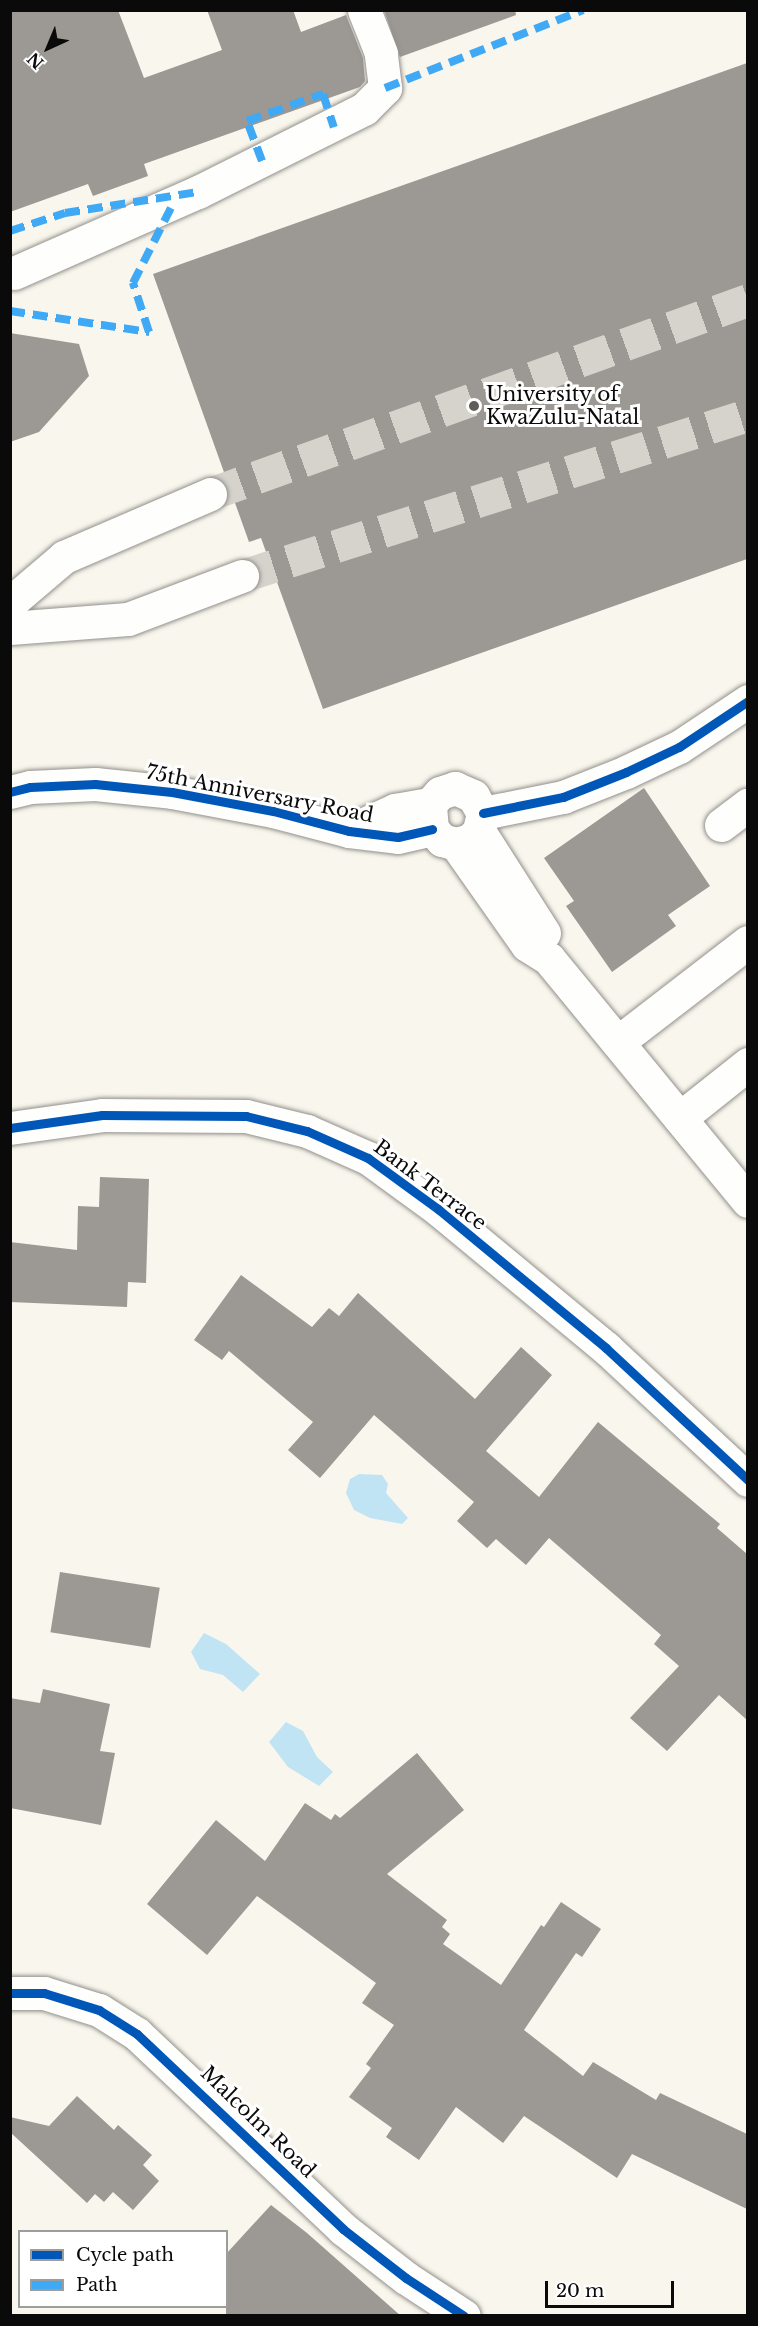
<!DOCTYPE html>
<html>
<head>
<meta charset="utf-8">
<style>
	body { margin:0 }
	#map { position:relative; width:758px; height:2326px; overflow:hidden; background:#f9f6ed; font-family:"Libre Baskerville",serif }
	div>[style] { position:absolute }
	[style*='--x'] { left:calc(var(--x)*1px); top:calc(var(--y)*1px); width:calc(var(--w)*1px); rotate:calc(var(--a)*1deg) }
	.water>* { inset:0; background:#c1e4f5 }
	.building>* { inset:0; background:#9c9893; transform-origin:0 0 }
	.minor-tunnel>* { height:33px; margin-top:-16.5px; transform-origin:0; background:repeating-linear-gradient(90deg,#d5d3cb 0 33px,transparent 0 49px) }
	.roads { filter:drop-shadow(0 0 2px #92908c) drop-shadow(0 0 2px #92908c) }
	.minor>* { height:33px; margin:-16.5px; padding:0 16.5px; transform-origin:16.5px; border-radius:16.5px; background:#fefefc }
	.quiet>* { height:8px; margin-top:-4px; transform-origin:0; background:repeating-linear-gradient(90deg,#3fa9f5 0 15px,transparent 0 23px) }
	.cycleway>* { height:9px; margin:-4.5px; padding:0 4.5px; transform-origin:4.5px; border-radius:4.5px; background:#0057b8 }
	.dots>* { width:16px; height:16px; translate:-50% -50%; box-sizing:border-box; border:3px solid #fff; border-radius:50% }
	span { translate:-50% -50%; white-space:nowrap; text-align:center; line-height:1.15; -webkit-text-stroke:6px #fff; paint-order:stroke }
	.poi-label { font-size:20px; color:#0a0a0a }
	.left { translate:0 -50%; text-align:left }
	.street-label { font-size:20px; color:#0a0a0a }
	.frame { position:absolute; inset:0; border:12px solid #0a0a0a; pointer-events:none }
	.legend { position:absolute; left:18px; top:2230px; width:210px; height:78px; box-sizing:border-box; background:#fff; border:2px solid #9d9d9d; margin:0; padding:8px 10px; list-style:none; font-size:18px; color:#0a0a0a }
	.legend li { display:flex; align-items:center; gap:12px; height:30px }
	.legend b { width:30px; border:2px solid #9d9d9d }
	.north { position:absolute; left:18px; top:18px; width:60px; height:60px; -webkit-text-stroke:4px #fff; paint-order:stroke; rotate:224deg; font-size:16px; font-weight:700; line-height:24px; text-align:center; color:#0a0a0a }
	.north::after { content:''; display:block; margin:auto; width:21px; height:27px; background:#0a0a0a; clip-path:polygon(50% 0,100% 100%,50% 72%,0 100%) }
	.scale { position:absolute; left:545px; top:2281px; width:129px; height:27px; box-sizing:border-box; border:3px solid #0a0a0a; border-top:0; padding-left:8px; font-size:18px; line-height:21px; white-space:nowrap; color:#0a0a0a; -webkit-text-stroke:4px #fff; paint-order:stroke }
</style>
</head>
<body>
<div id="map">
	<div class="water">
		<i style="clip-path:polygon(359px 1474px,382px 1475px,388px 1484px,386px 1493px,408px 1518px,402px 1524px,370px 1518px,354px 1510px,346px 1493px,350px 1479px)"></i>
		<i style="clip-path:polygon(204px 1633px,226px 1644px,260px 1674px,243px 1692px,223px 1675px,200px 1669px,191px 1652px)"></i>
		<i style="clip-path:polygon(286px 1722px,303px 1731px,317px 1757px,333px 1772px,319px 1786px,288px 1767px,269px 1742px)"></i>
	</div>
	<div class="building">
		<i style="clip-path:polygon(10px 10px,118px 10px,144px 78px,222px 50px,207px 10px,293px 10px,301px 32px,346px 15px,363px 58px,365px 81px,360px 87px,144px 164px,148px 176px,93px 196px,88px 184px,10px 212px)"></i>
		<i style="clip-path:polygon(384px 10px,515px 10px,516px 15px,400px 57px)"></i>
		<i style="clip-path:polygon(747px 63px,747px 559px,323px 709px,261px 538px,249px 542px,153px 274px)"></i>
		<i style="clip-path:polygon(10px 333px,79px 344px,89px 376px,39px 432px,10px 442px)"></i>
		<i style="clip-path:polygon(644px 788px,710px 886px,668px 915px,676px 926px,612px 972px,566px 906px,574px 901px,544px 858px)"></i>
		<i style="clip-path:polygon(100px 1177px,149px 1179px,146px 1283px,128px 1282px,127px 1307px,10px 1302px,10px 1242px,77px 1250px,78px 1206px,99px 1207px)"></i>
		<i style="clip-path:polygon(241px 1275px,312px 1327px,329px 1308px,339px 1316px,358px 1293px,475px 1399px,521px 1347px,552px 1375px,486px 1451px,539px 1497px,598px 1422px,720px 1524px,717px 1528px,747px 1554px,747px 1720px,719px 1695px,667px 1751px,630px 1718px,679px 1666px,654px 1644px,661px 1635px,549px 1538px,526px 1565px,496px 1539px,487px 1548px,457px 1521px,474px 1502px,374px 1415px,320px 1478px,288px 1450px,313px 1422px,229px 1351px,222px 1360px,194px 1340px)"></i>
		<i style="left:60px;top:1572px;width:101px;height:61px;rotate:9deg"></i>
		<i style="clip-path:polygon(43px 1689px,110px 1704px,100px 1751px,115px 1753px,101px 1825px,10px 1808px,10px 1698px,40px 1703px)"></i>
		<i style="clip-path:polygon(417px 1753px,464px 1810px,387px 1874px,447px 1920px,442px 1927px,450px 1934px,443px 1944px,501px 1985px,541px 1925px,544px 1927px,561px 1902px,601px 1929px,582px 1957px,576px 1953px,524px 2030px,583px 2076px,593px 2062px,656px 2100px,660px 2093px,747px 2134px,747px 2209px,632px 2154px,617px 2178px,524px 2116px,503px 2143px,456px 2107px,419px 2160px,386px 2137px,392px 2128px,349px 2097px,371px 2068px,366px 2064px,394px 2025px,362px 2003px,376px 1983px,257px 1896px,207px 1955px,147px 1904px,216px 1820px,265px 1861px,305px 1803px,331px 1820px,335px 1814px,340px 1818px)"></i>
		<i style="clip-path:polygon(77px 2096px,114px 2130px,118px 2125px,152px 2155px,143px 2165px,159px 2181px,133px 2210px,113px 2192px,104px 2202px,95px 2194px,87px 2203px,10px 2132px,10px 2117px,49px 2126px)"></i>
		<i style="clip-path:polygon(271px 2205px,307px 2233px,401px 2316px,226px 2316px,226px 2254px)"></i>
	</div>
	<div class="minor-tunnel">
		<i style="--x:210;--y:494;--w:572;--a:-19.83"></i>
		<i style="--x:242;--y:576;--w:531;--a:-17.65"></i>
	</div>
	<div class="roads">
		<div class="minor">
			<i style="--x:14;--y:273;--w:201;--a:-23.8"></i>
			<i style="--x:198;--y:192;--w:186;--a:-26.6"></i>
			<i style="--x:364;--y:109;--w:30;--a:-45"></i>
			<i style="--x:385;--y:88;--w:35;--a:-97"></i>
			<i style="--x:381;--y:53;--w:46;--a:-111.6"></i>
			<i style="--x:10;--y:603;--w:71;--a:-40.4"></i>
			<i style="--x:64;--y:557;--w:159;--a:-23.3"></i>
			<i style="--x:10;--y:628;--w:118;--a:-4.4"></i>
			<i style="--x:128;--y:619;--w:122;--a:-20.7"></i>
			<i style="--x:10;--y:792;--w:21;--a:-14"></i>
			<i style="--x:30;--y:787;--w:65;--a:-2.6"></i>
			<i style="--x:95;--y:784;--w:77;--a:5.9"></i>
			<i style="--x:172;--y:792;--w:103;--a:10.7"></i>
			<i style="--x:273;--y:811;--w:79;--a:14.7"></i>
			<i style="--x:349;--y:831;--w:49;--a:7"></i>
			<i style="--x:398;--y:837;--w:35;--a:-13"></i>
			<i style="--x:483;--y:813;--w:82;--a:-11.3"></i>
			<i style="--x:563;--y:797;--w:68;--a:-21.6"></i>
			<i style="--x:626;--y:772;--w:59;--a:-25.3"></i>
			<i style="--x:679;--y:747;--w:83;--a:-33.7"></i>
			<i style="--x:721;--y:825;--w:34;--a:-37"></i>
			<i style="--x:349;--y:831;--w:51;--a:-24.5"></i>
			<i style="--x:395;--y:810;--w:36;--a:-10"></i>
			<i style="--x:479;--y:831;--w:13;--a:135"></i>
			<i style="--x:470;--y:840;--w:15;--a:164"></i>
			<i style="--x:456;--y:844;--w:15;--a:-164"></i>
			<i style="--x:442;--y:840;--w:15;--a:-132"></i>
			<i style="--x:432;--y:829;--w:25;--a:-95"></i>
			<i style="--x:430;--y:804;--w:15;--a:-48"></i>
			<i style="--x:440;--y:793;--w:16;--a:-18"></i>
			<i style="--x:455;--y:788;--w:20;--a:24"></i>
			<i style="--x:473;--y:796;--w:20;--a:60"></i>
			<i style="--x:483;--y:813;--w:18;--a:103"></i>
			<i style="--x:479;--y:831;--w:121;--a:57.5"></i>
			<i style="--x:456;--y:844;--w:123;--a:54.9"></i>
			<i style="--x:527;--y:945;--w:26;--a:32"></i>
			<i style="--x:549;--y:959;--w:313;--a:50.6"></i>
			<i style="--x:618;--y:1042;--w:164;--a:-37.6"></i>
			<i style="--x:680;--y:1118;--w:87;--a:-38.5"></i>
			<i style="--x:10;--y:1128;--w:93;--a:-8"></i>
			<i style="--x:102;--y:1115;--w:144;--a:0.4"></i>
			<i style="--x:246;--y:1116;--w:63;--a:13.8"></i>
			<i style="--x:307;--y:1131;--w:67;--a:23.9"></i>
			<i style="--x:368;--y:1158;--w:87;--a:36.1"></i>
			<i style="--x:438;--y:1209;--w:218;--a:39.6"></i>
			<i style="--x:606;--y:1348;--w:194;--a:42.9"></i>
			<i style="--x:10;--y:1993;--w:34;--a:0"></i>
			<i style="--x:44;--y:1993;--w:58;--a:17.2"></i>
			<i style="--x:99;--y:2010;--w:45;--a:32.3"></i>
			<i style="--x:137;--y:2034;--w:284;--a:43.4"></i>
			<i style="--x:343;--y:2229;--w:80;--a:37.9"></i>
			<i style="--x:406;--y:2278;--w:69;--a:33.2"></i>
		</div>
	</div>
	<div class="quiet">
		<i style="--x:385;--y:88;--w:213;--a:-21.5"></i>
		<i style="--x:262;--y:161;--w:43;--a:-110.6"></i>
		<i style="--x:247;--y:121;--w:81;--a:-19.6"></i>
		<i style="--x:323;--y:94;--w:35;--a:72"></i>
		<i style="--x:10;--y:231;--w:58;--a:-18.1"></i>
		<i style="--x:65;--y:213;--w:135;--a:-9"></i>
		<i style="--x:10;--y:311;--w:141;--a:8.6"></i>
		<i style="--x:149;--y:332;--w:52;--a:-108.1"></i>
		<i style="--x:133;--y:283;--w:91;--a:-63.2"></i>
	</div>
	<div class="cycleway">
		<i style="--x:10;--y:792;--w:21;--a:-14"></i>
		<i style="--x:30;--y:787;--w:65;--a:-2.6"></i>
		<i style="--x:95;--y:784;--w:77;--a:5.9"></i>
		<i style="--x:172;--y:792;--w:103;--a:10.7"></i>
		<i style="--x:273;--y:811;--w:79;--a:14.7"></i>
		<i style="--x:349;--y:831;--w:49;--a:7"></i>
		<i style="--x:398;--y:837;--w:35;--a:-13"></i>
		<i style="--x:483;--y:813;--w:82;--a:-11.3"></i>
		<i style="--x:563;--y:797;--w:68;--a:-21.6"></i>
		<i style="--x:626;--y:772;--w:59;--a:-25.3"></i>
		<i style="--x:679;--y:747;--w:83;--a:-33.7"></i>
		<i style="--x:10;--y:1128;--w:93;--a:-8"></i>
		<i style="--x:102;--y:1115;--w:144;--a:0.4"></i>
		<i style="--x:246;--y:1116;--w:63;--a:13.8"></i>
		<i style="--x:307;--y:1131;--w:67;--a:23.9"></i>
		<i style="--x:368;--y:1158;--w:87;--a:36.1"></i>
		<i style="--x:438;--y:1209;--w:218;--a:39.6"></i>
		<i style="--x:606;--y:1348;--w:194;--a:42.9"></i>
		<i style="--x:10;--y:1993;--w:34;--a:0"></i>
		<i style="--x:44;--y:1993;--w:58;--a:17.2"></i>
		<i style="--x:99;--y:2010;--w:45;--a:32.3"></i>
		<i style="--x:137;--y:2034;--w:284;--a:43.4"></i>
		<i style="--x:343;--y:2229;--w:80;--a:37.9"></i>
		<i style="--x:406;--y:2278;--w:69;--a:33.2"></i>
	</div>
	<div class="dots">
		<i style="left:474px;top:406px;background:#5e5d59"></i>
	</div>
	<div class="poi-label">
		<span class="left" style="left:486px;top:406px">University of<br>KwaZulu-Natal</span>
	</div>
	<div class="street-label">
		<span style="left:260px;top:794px;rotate:11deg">75th Anniversary Road</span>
		<span style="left:430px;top:1185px;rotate:37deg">Bank Terrace</span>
		<span style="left:258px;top:2122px;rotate:44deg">Malcolm Road</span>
	</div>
	<div class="frame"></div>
	<ul class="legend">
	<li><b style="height:8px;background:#0057b8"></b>Cycle path</li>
	<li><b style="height:8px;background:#3fa9f5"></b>Path</li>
	</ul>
	<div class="north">N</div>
	<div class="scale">20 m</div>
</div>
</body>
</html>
